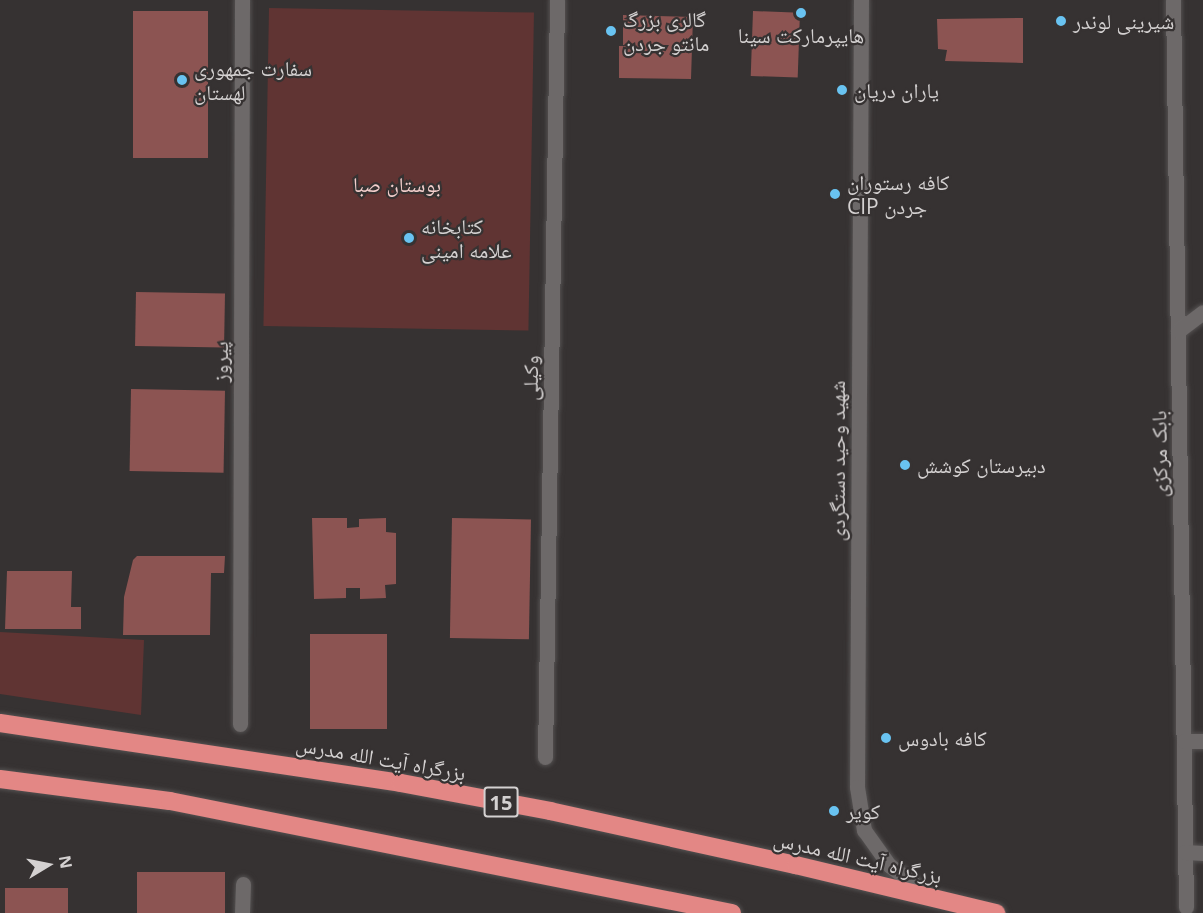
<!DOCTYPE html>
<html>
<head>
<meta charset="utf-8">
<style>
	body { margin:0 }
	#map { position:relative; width:1203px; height:913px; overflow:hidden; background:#363232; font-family:"Open Sans","Noto Naskh Arabic",sans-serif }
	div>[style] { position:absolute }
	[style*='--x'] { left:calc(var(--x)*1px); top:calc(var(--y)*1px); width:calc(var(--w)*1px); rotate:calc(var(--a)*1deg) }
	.green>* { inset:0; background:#603433; transform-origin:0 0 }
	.building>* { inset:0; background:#8c5452; transform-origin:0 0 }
	.roads { filter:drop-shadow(0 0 2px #545151) drop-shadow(0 0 2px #545151) }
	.street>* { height:15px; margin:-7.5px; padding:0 7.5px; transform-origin:7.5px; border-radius:7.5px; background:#6d6969 }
	.secondary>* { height:15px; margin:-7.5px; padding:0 7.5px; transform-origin:7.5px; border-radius:7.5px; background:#6d6969 }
	.highway>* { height:18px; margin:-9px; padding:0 9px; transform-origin:9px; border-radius:9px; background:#e38785 }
	.dots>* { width:16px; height:16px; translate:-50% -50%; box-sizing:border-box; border:3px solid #363232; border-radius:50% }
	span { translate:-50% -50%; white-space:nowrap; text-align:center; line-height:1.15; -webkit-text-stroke:4.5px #363232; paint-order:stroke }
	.shield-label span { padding:2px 4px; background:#363232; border:2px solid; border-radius:4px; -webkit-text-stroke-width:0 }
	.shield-label { font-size:20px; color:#d4d1d1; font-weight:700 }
	.poi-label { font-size:21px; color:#d4d1d1 }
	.left { translate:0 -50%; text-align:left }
	.park-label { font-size:21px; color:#f3cecc }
	.street-label { font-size:21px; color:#d4d1d1 }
	.north { position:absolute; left:18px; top:835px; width:60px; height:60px; -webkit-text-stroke:4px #363232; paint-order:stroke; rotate:80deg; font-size:16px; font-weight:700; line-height:24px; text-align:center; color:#d4d1d1 }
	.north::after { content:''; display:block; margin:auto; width:21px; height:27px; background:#d4d1d1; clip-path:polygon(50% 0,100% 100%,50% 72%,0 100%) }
</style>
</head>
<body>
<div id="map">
	<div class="green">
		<i style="left:269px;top:8px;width:265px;height:318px;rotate:1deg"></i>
		<i style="clip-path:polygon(0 632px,144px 640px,141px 715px,0 694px)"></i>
	</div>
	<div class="building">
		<i style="left:133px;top:11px;width:75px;height:147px"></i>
		<i style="left:753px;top:11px;width:47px;height:65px;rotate:2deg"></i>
		<i style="clip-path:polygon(623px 15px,693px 17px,691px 79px,619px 78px,619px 46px,640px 46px,623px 45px)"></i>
		<i style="clip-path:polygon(1023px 18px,1023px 63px,945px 61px,947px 50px,938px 49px,937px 19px)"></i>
		<i style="left:136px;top:292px;width:89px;height:54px;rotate:1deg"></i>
		<i style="left:131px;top:389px;width:94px;height:82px;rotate:1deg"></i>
		<i style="clip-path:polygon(312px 518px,347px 518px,347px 528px,359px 527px,359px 519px,386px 518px,386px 532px,396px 533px,396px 584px,385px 585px,386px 598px,360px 599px,360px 588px,346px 588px,346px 598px,314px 599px)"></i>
		<i style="left:452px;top:518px;width:79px;height:120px;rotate:1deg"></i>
		<i style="clip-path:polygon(137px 556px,225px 556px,224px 573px,211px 573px,210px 635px,123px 635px,124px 597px,133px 560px)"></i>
		<i style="clip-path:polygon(7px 571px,72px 571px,71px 607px,81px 607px,81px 629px,5px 629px)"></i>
		<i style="left:387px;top:634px;width:95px;height:77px;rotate:90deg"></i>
		<i style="left:225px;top:872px;width:41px;height:88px;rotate:90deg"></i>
		<i style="left:5px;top:888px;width:63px;height:25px"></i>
	</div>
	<div class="roads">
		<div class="street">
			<i style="--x:1173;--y:0;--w:907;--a:89.18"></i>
			<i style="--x:1178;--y:331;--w:31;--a:-37"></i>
			<i style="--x:240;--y:724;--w:724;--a:-89.84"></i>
			<i style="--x:1184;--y:741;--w:19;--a:0"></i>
			<i style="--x:545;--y:757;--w:757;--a:-89.09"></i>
			<i style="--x:1185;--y:852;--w:18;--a:3"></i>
			<i style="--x:242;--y:913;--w:29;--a:-88"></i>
		</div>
		<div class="secondary">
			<i style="--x:861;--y:0;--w:787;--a:90.29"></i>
			<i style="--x:857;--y:787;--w:44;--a:80.8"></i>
			<i style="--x:864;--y:830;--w:43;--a:54.5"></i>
			<i style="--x:889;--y:865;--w:49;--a:37.6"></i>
		</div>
		<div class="highway">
			<i style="--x:0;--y:723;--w:405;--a:8.5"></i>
			<i style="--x:401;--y:783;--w:152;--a:10.6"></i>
			<i style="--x:550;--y:811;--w:252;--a:12.4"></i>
			<i style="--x:796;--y:865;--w:206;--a:13.5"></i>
			<i style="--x:0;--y:779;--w:171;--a:7.4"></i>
			<i style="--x:170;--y:801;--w:573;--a:11.27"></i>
		</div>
	</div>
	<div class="dots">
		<i style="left:801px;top:13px;background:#69c3f1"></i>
		<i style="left:1061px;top:21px;background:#69c3f1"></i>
		<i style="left:611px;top:31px;background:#69c3f1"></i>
		<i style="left:182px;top:80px;background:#69c3f1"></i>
		<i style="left:842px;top:90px;background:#69c3f1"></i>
		<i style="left:835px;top:194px;background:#69c3f1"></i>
		<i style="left:409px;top:238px;background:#69c3f1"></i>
		<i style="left:905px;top:465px;background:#69c3f1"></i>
		<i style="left:886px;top:738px;background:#69c3f1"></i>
		<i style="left:834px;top:811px;background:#69c3f1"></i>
	</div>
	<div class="shield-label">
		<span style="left:501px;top:802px">15</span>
	</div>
	<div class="poi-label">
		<span class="left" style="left:623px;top:31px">گالری بزرگ<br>مانتو جردن</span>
		<span class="left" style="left:1073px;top:21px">شیرینی لوندر</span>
		<span style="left:801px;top:35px">هایپرمارکت سینا</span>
		<span class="left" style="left:194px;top:80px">سفارت جمهوری<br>لهستان</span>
		<span class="left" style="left:854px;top:90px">یاران دریان</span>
		<span class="left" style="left:847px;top:194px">كافه رستوران<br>CIP جردن</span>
		<span class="left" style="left:421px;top:238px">کتابخانه<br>علامه امینی</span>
		<span class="left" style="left:917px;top:465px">دبیرستان کوشش</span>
		<span class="left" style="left:898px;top:738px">کافه بادوس</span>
		<span class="left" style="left:846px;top:811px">کویر</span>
	</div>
	<div class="park-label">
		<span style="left:397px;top:184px">بوستان صبا</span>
	</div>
	<div class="street-label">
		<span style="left:220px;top:362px;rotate:-90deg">پیروز</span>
		<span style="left:530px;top:378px;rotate:-89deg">وكيلی</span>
		<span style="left:1159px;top:454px;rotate:-91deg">بابک مرکزی</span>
		<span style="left:837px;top:461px;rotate:-90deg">شهید وحید دستگردی</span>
		<span style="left:381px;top:758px;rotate:10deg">بزرگراه آیت الله مدرس</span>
		<span style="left:858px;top:857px;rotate:13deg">بزرگراه آیت الله مدرس</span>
	</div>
	<div class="north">N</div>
</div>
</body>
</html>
